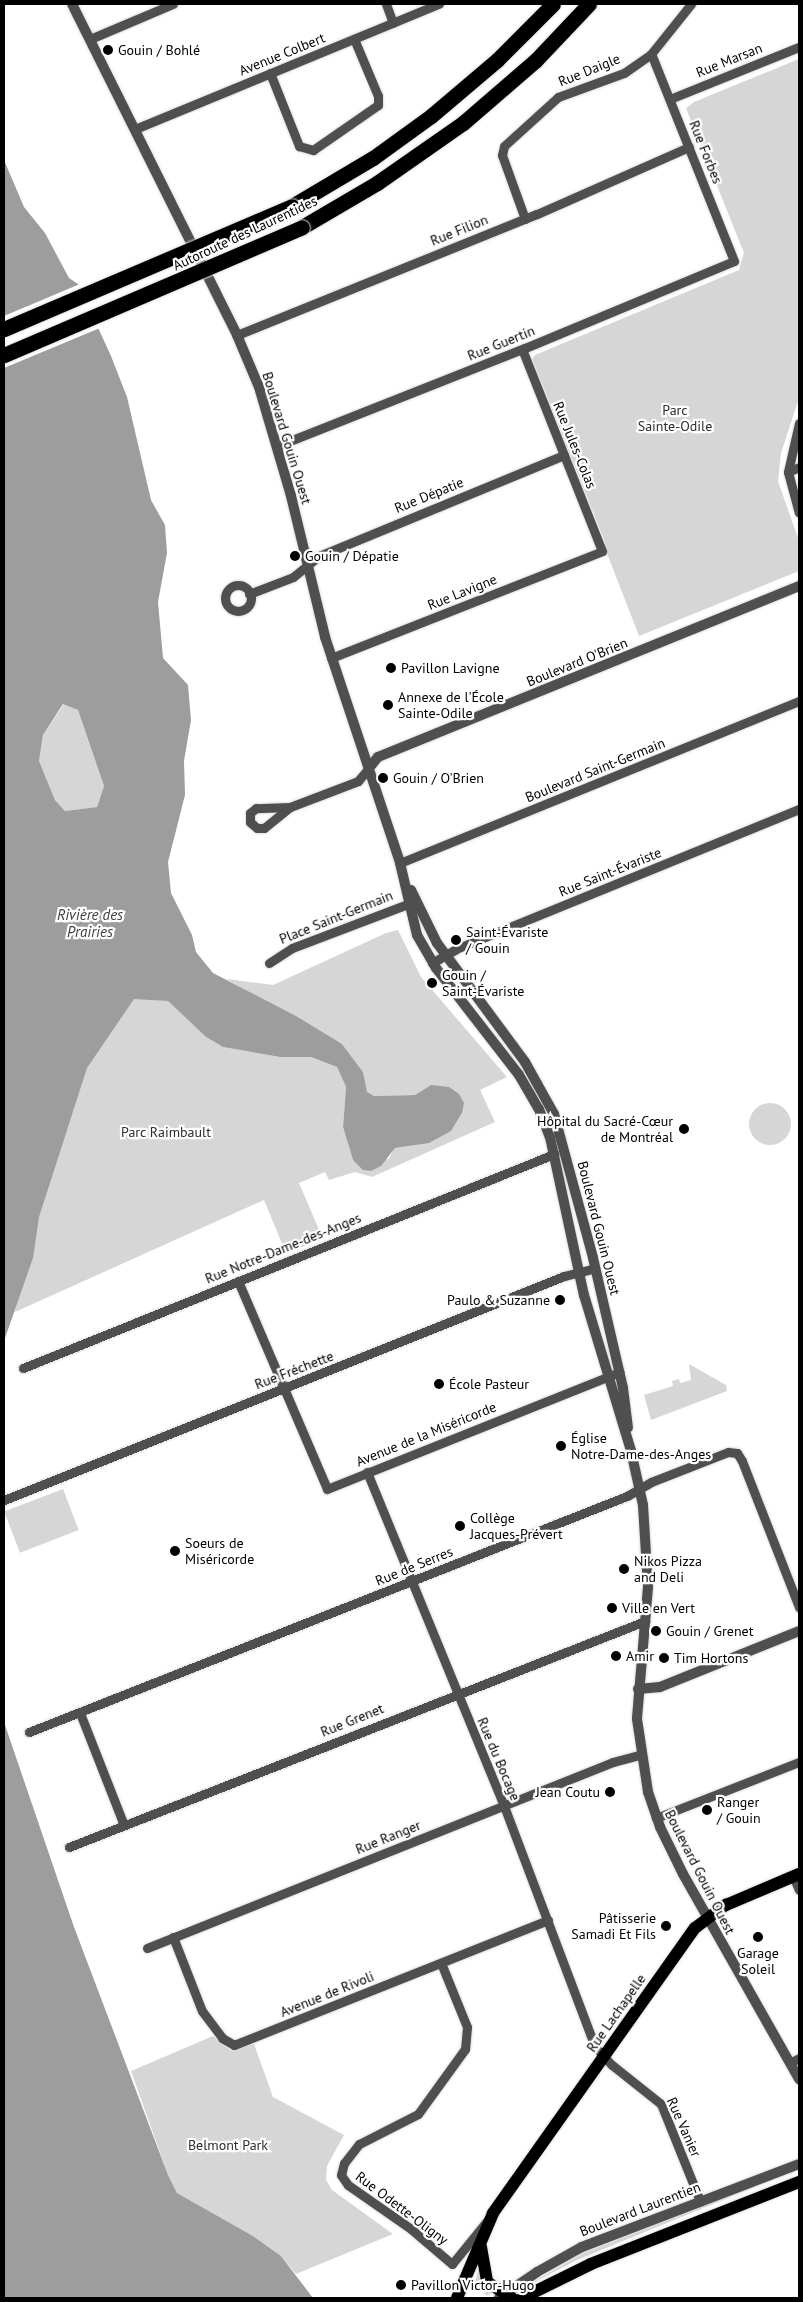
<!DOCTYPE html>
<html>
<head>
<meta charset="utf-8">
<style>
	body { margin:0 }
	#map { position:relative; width:803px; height:2302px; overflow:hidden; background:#fff; font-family:"PT Sans",sans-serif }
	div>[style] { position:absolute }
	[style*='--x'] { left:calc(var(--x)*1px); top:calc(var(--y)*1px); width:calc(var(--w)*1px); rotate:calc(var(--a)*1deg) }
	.green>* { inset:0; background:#d6d6d6; transform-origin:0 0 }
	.round { border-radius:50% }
	.water>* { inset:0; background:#9d9d9d }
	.pier>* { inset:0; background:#fff }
	.roads { filter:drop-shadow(0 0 1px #dbdbdb) drop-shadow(0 0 1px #dbdbdb) }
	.minor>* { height:9px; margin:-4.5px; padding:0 4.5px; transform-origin:4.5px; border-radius:4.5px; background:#4f4f4f }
	.minor>.ring { margin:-4.5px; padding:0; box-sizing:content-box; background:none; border:9px solid #4f4f4f; border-radius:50% }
	.tertiary>* { height:10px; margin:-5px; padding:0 5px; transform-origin:5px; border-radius:5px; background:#4f4f4f }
	.primary>* { height:12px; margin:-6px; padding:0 6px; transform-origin:6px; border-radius:6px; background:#000 }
	.motorway>* { height:15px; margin:-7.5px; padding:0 7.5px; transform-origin:7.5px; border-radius:7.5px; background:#000 }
	.bridges { filter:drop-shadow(0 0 1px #dbdbdb) drop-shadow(0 0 1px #dbdbdb) }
	.motorway-bridge>* { height:15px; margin:-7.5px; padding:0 7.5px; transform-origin:7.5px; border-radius:7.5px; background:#000 }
	.dots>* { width:14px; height:14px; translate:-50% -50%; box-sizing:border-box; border:2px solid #fff; border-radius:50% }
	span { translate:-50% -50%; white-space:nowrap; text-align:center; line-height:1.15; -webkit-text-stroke:4.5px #fff; paint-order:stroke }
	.poi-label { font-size:14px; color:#000 }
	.left { translate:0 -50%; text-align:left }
	.right { translate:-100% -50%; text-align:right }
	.street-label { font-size:14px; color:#000 }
	.park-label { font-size:14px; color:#2d2d2d }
	.water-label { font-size:15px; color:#3e3e3e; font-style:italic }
	.frame { position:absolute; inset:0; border:5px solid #000; pointer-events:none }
</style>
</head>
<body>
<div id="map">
	<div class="green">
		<i style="clip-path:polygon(799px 59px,799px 398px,781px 453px,778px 481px,799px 541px,799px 571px,639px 636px,608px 556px,604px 554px,605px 542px,532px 359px,535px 355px,739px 270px,744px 253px,686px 108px,694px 102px)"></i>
		<i style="clip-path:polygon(64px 704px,78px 710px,104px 786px,97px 807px,65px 811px,55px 800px,39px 761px,43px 735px)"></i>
		<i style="clip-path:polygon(398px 930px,421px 977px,507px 1077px,480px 1090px,495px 1122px,372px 1177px,355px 1172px,329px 1180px,325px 1172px,299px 1183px,323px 1239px,286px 1253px,264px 1200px,15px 1312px,22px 1258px,80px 1064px,133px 998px,168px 1001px,206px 1037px,223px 1047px,280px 1057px,311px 1057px,337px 1067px,346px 1087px,343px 1127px,353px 1160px,389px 1159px,394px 1148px,416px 1145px,451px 1131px,462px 1113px,431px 1085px,415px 1095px,374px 1096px,366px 1092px,363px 1072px,342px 1044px,226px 979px,273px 985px,386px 933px)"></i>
		<i class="round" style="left:749px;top:1103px;width:42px;height:42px"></i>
		<i style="clip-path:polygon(689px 1364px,726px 1385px,727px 1391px,651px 1420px,644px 1395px,673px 1386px,672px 1381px,679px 1379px,680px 1383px,691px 1380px)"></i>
		<i style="left:63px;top:1489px;width:44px;height:63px;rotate:69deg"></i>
		<i style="clip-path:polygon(213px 2036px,230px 2050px,254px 2044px,273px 2097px,344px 2135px,327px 2166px,326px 2180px,332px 2190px,393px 2234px,296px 2274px,281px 2256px,253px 2236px,177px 2193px,168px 2175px,131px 2071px)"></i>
		<i style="clip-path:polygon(774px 2179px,577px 2260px,521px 2289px,583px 2253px)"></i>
		<i style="clip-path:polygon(479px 2269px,492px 2292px,487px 2296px,475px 2281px)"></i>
	</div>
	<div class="water">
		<i style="clip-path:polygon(evenodd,4px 160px,24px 207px,45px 233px,69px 278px,78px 284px,111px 356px,127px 397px,151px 500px,165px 525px,167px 553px,158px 602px,163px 658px,188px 685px,191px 720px,184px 761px,185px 795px,168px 862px,171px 893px,192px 935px,196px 952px,213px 973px,296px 1016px,342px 1044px,363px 1072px,367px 1092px,374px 1096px,415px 1095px,431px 1085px,449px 1087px,459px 1094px,464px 1103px,462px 1113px,451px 1131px,429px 1143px,395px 1148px,381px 1166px,371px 1171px,363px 1170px,353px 1160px,343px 1127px,346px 1087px,337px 1067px,311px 1057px,280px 1057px,223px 1047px,206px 1037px,168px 1001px,134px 999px,87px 1068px,39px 1217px,33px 1258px,4px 1341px,4px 160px,63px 704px,78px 710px,104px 786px,97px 807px,65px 811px,55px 800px,39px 761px,43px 735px,63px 704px)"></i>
		<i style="clip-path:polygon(4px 1696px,5px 1725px,74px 1927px,168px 2175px,177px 2193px,253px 2236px,281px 2256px,313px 2298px,4px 2298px)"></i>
	</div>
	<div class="pier">
		<i style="clip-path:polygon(80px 284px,100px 328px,4px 368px,4px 316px)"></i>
	</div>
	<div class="roads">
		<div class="minor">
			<i style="--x:386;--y:4;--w:20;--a:70"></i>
			<i style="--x:90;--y:39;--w:90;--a:-22.9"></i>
			<i style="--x:270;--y:73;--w:79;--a:68.3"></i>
			<i style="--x:299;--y:146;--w:15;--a:16"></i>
			<i style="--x:313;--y:150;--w:79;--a:-34.7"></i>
			<i style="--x:378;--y:105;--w:9;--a:-90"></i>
			<i style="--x:378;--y:96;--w:62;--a:-112.8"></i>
			<i style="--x:670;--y:99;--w:139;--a:-22"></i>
			<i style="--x:135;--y:129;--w:329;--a:-22.4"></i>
			<i style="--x:525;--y:219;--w:68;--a:-109.8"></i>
			<i style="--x:502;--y:155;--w:9;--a:-77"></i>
			<i style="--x:504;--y:146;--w:73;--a:-42.2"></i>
			<i style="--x:558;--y:97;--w:70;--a:-20"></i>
			<i style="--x:624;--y:73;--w:33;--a:-35"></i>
			<i style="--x:651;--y:54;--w:64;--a:-51.3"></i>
			<i style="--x:237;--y:335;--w:323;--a:-22"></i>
			<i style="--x:537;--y:214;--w:166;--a:-23.8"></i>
			<i style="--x:799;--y:423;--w:50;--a:102.7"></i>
			<i style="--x:788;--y:472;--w:42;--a:75"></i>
			<i style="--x:277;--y:446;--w:267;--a:-21.6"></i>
			<i style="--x:525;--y:348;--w:226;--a:-22.6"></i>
			<i style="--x:734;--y:261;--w:223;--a:-111.8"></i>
			<i style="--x:788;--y:472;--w:12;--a:-24"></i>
			<i class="ring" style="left:225px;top:585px;width:17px;height:17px"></i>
			<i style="--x:249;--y:594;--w:47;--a:-21.1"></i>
			<i style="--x:293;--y:577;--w:33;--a:-39"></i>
			<i style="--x:319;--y:556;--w:265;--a:-22.4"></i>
			<i style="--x:331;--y:658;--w:291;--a:-21.5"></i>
			<i style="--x:602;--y:551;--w:217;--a:-111.6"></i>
			<i style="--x:290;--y:807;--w:34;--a:178"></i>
			<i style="--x:256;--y:808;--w:8;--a:140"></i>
			<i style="--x:250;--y:813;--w:9;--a:90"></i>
			<i style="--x:250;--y:822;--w:9;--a:41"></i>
			<i style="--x:257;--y:828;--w:7;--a:0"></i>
			<i style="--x:264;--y:828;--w:33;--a:-39"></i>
			<i style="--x:290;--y:807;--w:73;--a:-20.9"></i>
			<i style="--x:358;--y:781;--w:17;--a:-50"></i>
			<i style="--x:400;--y:863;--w:431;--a:-22.1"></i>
			<i style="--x:269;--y:963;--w:27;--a:-33"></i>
			<i style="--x:292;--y:948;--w:133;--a:-20.8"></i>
			<i style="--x:432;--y:963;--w:28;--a:-30"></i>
			<i style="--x:456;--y:949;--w:370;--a:-22.2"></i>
			<i style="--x:238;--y:1281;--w:226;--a:66.8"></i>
			<i style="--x:327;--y:1489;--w:315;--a:-21.8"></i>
			<i style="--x:23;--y:1368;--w:573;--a:-21.95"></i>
			<i style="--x:367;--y:1472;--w:361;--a:67.7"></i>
			<i style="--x:504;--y:1806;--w:258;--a:69.3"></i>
			<i style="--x:595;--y:2047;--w:25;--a:47"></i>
			<i style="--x:612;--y:2065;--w:63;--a:38.5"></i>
			<i style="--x:661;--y:2104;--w:105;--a:68.1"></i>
			<i style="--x:4;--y:1500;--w:603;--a:-21.8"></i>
			<i style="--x:564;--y:1276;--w:32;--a:-14"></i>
			<i style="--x:80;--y:1713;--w:120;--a:68.6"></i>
			<i style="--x:29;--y:1732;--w:643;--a:-21.54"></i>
			<i style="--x:627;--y:1496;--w:28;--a:-30"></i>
			<i style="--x:651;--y:1482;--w:83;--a:-21.3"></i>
			<i style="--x:728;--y:1452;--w:9;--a:6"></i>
			<i style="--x:737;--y:1453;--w:9;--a:58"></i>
			<i style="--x:742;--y:1461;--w:157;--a:68.7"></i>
			<i style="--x:656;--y:1818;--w:154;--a:-21.4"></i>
			<i style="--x:69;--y:1847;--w:619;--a:-21.42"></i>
			<i style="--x:793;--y:1876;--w:15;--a:67"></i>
			<i style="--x:173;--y:1937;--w:79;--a:68.6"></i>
			<i style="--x:202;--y:2011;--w:34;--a:53"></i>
			<i style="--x:222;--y:2038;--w:14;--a:30"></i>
			<i style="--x:234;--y:2045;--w:338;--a:-21.7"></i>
			<i style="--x:147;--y:1948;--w:502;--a:-21.76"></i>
			<i style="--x:613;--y:1762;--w:28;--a:-15"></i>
			<i style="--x:441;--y:1963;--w:69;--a:67.9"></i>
			<i style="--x:467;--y:2027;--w:22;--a:95"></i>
			<i style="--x:465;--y:2049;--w:80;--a:125.9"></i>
			<i style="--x:418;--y:2114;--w:66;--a:153"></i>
			<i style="--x:359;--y:2144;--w:24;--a:128"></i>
			<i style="--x:344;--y:2163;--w:12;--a:104"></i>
			<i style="--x:341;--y:2175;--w:12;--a:55"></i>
			<i style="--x:348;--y:2185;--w:77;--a:34.9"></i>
			<i style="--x:411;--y:2229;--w:54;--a:40.5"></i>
			<i style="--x:452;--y:2264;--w:55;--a:-50.9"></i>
			<i style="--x:790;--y:2063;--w:10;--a:-29"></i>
		</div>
		<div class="tertiary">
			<i style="--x:72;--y:4;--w:370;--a:63.5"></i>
			<i style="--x:237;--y:335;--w:56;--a:67.1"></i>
			<i style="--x:259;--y:387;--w:114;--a:73.6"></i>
			<i style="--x:291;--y:496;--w:145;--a:76.4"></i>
			<i style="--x:325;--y:637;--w:238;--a:71.6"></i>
			<i style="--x:400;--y:863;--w:74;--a:76.7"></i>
			<i style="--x:417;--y:935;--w:38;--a:60"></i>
			<i style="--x:436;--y:968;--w:135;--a:52.2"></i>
			<i style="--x:519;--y:1075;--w:39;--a:60"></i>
			<i style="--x:539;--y:1109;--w:30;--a:69"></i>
			<i style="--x:550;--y:1137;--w:162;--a:77.9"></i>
			<i style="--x:584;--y:1295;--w:163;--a:73.2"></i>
			<i style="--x:631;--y:1451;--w:55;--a:77.5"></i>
			<i style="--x:643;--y:1505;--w:82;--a:86.5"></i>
			<i style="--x:648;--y:1587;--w:132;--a:94.8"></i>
			<i style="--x:637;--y:1719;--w:74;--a:81.4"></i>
			<i style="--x:648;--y:1792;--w:37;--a:71"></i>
			<i style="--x:660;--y:1827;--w:52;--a:63.9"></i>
			<i style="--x:683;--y:1874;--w:236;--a:60.5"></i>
			<i style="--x:369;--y:768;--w:14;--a:-51"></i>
			<i style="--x:378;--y:757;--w:454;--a:-22.1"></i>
			<i style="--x:411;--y:890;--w:59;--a:63.9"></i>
			<i style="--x:437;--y:943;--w:148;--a:53.5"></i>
			<i style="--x:525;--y:1062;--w:60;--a:60.9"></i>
			<i style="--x:554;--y:1114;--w:149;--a:74.8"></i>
			<i style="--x:593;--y:1258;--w:133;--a:77"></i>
			<i style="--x:623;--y:1388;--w:40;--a:82.9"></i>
			<i style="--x:638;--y:1689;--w:22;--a:-5"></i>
			<i style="--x:660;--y:1687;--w:150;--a:-21.9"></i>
			<i style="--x:499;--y:2298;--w:46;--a:-34.4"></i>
			<i style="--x:537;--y:2272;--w:51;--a:-29.1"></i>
			<i style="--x:582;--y:2247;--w:232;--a:-20.9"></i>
		</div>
		<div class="primary">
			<i style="--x:481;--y:2247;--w:36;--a:80"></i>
			<i style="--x:487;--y:2282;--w:30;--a:33"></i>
			<i style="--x:457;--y:2298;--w:92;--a:-67"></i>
			<i style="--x:493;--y:2213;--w:349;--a:-54.7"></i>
			<i style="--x:695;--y:1928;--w:39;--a:-37"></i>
			<i style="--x:726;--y:1905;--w:79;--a:-23"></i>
			<i style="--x:522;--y:2298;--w:77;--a:-26.2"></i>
			<i style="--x:591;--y:2264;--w:224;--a:-21.5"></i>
		</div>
		<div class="motorway">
			<i style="--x:292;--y:206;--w:94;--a:-30.7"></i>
			<i style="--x:373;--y:158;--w:72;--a:-35.9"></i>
			<i style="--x:431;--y:116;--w:87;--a:-40.3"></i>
			<i style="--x:497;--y:60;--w:79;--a:-45"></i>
			<i style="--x:302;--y:227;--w:87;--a:-30.4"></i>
			<i style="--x:377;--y:183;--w:105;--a:-34.9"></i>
			<i style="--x:463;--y:123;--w:96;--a:-40.8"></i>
			<i style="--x:536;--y:60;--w:77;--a:-46.6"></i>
		</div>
	</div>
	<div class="bridges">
		<div class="motorway-bridge">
			<i style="--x:4;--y:329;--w:313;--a:-23.1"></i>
			<i style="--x:4;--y:355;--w:324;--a:-23.2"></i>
		</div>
	</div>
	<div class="dots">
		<i style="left:108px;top:50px;background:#000"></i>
		<i style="left:295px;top:556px;background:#000"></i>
		<i style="left:391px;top:668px;background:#000"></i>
		<i style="left:388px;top:705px;background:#000"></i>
		<i style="left:383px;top:778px;background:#000"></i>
		<i style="left:456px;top:940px;background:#000"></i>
		<i style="left:432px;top:983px;background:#000"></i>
		<i style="left:684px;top:1129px;background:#000"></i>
		<i style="left:560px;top:1300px;background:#000"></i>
		<i style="left:439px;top:1384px;background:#000"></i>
		<i style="left:561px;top:1446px;background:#000"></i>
		<i style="left:460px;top:1526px;background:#000"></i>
		<i style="left:175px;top:1551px;background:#000"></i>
		<i style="left:624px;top:1569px;background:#000"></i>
		<i style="left:612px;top:1608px;background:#000"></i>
		<i style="left:656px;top:1631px;background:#000"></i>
		<i style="left:616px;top:1656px;background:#000"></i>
		<i style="left:664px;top:1658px;background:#000"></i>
		<i style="left:610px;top:1792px;background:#000"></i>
		<i style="left:707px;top:1810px;background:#000"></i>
		<i style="left:666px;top:1926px;background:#000"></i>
		<i style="left:758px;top:1937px;background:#000"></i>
		<i style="left:401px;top:2285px;background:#000"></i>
	</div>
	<div class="poi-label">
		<span class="left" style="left:118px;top:50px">Gouin / Bohlé</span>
		<span class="left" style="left:305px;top:556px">Gouin / Dépatie</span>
		<span class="left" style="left:401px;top:668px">Pavillon Lavigne</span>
		<span class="left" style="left:398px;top:705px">Annexe de l'École<br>Sainte-Odile</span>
		<span class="left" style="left:393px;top:778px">Gouin / O'Brien</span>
		<span class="left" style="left:466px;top:940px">Saint-Évariste<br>/ Gouin</span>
		<span class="left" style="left:442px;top:983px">Gouin /<br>Saint-Évariste</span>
		<span class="right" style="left:673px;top:1129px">Hôpital du Sacré-Cœur<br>de Montréal</span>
		<span class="right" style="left:550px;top:1300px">Paulo &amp; Suzanne</span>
		<span class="left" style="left:449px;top:1384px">École Pasteur</span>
		<span class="left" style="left:571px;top:1446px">Église<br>Notre-Dame-des-Anges</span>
		<span class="left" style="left:470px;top:1526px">Collège<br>Jacques-Prévert</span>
		<span class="left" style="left:185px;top:1551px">Soeurs de<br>Miséricorde</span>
		<span class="left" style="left:634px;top:1569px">Nikos Pizza<br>and Deli</span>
		<span class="left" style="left:622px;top:1608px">Ville en Vert</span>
		<span class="left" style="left:666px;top:1631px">Gouin / Grenet</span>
		<span class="left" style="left:626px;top:1656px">Amir</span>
		<span class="left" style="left:674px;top:1658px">Tim Hortons</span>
		<span class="right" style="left:600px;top:1792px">Jean Coutu</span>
		<span class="left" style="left:717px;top:1810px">Ranger<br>/ Gouin</span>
		<span class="right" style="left:656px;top:1926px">Pâtisserie<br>Samadi Et Fils</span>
		<span style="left:758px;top:1961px">Garage<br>Soleil</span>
		<span class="left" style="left:411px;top:2285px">Pavillon Victor-Hugo</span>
	</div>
	<div class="street-label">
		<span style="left:282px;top:54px;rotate:-22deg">Avenue Colbert</span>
		<span style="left:729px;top:60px;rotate:-22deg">Rue Marsan</span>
		<span style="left:589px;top:70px;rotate:-22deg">Rue Daigle</span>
		<span style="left:706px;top:152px;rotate:68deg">Rue Forbes</span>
		<span style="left:459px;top:230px;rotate:-22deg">Rue Filion</span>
		<span style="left:245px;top:233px;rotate:-25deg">Autoroute des Laurentides</span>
		<span style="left:501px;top:343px;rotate:-22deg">Rue Guertin</span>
		<span style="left:287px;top:438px;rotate:73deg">Boulevard Gouin Ouest</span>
		<span style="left:575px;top:445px;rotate:68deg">Rue Jules-Colas</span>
		<span style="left:429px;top:495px;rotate:-22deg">Rue Dépatie</span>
		<span style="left:462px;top:592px;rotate:-22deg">Rue Lavigne</span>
		<span style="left:577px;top:662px;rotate:-22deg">Boulevard O'Brien</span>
		<span style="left:595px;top:770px;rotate:-22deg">Boulevard Saint-Germain</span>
		<span style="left:610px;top:872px;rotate:-22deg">Rue Saint-Évariste</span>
		<span style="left:336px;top:917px;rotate:-22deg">Place Saint-Germain</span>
		<span style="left:599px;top:1228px;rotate:76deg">Boulevard Gouin Ouest</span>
		<span style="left:283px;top:1248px;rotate:-22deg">Rue Notre-Dame-des-Anges</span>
		<span style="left:294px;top:1370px;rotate:-21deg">Rue Fréchette</span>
		<span style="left:426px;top:1434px;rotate:-22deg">Avenue de la Miséricorde</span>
		<span style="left:414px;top:1566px;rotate:-22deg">Rue de Serres</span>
		<span style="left:352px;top:1720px;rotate:-22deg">Rue Grenet</span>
		<span style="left:499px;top:1759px;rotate:67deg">Rue du Bocage</span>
		<span style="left:388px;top:1837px;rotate:-22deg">Rue Ranger</span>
		<span style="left:700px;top:1872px;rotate:63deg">Boulevard Gouin Ouest</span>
		<span style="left:327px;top:1994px;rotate:-22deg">Avenue de Rivoli</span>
		<span style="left:616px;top:2013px;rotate:-55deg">Rue Lachapelle</span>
		<span style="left:684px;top:2127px;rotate:66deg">Rue Vanier</span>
		<span style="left:402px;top:2208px;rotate:37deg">Rue Odette-Oligny</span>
		<span style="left:640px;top:2209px;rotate:-21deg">Boulevard Laurentien</span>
	</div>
	<div class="park-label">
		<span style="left:675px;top:418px">Parc<br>Sainte-Odile</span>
		<span style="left:166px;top:1132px">Parc Raimbault</span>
		<span style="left:228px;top:2145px">Belmont Park</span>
	</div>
	<div class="water-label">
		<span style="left:90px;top:923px">Rivière des<br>Prairies</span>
	</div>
	<div class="frame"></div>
</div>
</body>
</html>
